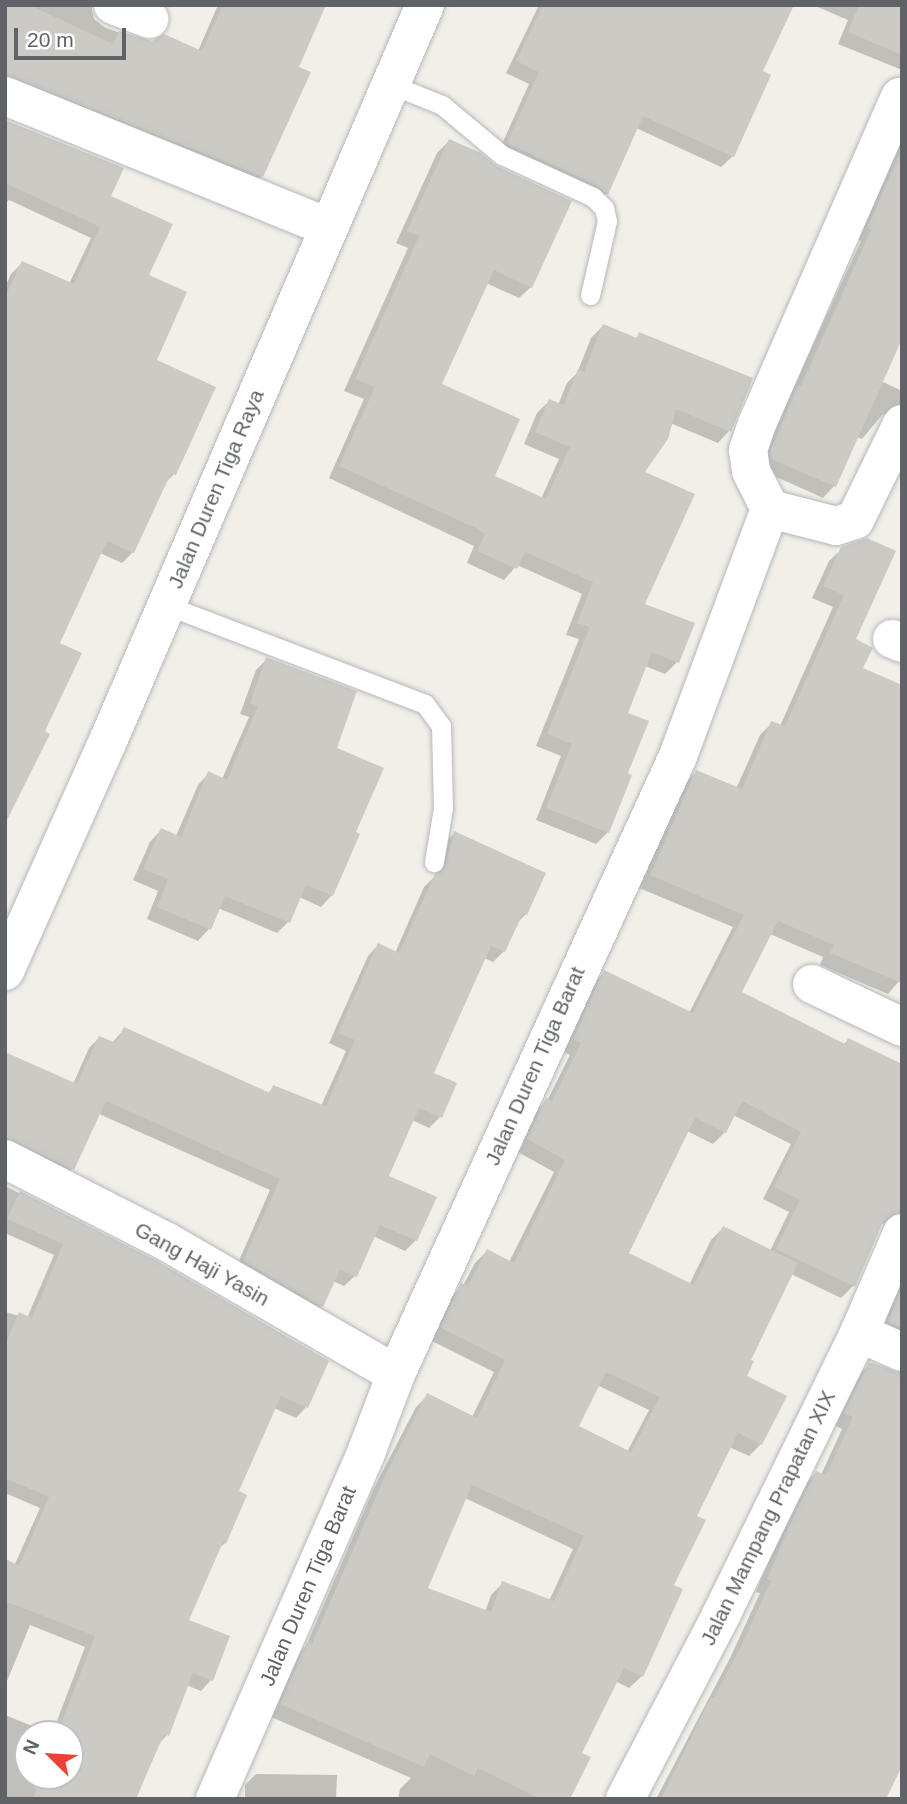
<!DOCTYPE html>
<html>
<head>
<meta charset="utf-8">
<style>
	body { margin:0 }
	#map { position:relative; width:907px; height:1804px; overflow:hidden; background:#f1efe8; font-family:Helvetica,sans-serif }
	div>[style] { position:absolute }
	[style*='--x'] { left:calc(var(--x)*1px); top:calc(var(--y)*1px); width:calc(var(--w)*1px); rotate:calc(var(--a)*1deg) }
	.shadow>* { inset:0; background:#0003 }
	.building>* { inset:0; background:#cccac5 }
	.roads { filter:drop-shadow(0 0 2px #b5b8bc) drop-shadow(0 0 2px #b5b8bc) }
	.lane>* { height:19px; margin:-9.5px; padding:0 9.5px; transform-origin:9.5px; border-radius:9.5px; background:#fff }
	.street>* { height:38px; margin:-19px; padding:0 19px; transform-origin:19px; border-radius:19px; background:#fff }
	.secondary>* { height:38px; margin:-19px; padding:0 19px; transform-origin:19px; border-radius:19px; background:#fff }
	span { translate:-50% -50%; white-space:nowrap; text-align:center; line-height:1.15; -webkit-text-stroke:7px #fff; paint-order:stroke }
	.street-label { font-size:21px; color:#5f6368 }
	.frame { position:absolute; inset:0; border:7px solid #5f6368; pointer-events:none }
	.north { position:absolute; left:14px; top:1720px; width:70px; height:70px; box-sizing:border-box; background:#fff; border:2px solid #bfc1c3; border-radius:50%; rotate:294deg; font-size:19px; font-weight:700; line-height:28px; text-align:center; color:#5f6368 }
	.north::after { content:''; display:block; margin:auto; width:24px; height:32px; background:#ea4335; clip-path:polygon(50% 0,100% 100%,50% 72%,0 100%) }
	.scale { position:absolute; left:14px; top:28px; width:112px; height:32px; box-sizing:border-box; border:4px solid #5f6368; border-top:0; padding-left:9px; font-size:21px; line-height:24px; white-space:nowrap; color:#5f6368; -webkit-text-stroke:5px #fff; paint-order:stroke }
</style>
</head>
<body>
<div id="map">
	<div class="shadow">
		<i style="clip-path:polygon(5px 5px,91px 5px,94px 19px,104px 27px,141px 41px,198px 51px,218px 5px,324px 5px,297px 68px,262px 176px,251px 187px,5px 87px)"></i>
		<i style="clip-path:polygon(539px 5px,792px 5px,761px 72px,733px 156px,721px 167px,636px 128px,606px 194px,596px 204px,497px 155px,529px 84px,506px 73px)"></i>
		<i style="clip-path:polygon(813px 5px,902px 5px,902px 70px,838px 44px,848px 20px)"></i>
		<i style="clip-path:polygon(5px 122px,109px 197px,147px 276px,154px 361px,174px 474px,164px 484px,133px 552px,122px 563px,100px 553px,57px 644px,43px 732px,5px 824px,5px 287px,11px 274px,22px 263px,69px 284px,91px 238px,9px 200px,5px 204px)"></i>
		<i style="clip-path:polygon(902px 138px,902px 339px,881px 381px,902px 391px,902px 417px,889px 413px,882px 415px,862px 439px,857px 437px,834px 486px,823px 498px,761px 470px,767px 445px,861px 241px,857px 239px)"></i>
		<i style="clip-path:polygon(449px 141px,531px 287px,519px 298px,486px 283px,440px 385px,493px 477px,541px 499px,559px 459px,524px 444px,537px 413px,549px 401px,558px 405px,567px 383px,577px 373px,591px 338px,603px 326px,635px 339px,640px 334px,729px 431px,718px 443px,670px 423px,643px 473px,643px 604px,677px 662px,665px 674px,645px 666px,626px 714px,625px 774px,608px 832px,596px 844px,536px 820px,561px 756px,536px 746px,579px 639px,566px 635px,582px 594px,517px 565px,504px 580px,467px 563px,474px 546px,329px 478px,364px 399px,344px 391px,408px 248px,396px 243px,437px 153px)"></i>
		<i style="clip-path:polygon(evenodd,842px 549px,902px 978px,888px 994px,820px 965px,823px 957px,770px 934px,739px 993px,843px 1045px,848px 1040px,902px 1169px,902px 1227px,885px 1223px,880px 1225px,853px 1286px,841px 1298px,791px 1274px,748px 1360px,745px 1377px,761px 1444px,749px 1456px,729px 1447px,695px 1517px,642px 1676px,629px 1688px,615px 1681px,579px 1754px,568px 1799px,398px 1799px,400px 1789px,411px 1778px,269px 1716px,296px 1656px,306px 1646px,374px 1488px,416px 1407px,428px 1395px,472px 1417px,494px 1372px,430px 1340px,450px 1297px,463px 1286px,475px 1263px,487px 1251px,509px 1262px,554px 1172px,516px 1151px,534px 1112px,547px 1101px,570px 1055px,562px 1051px,593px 984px,605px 972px,689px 1013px,733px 927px,639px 888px,684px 784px,696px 772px,736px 789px,760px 735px,772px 723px,780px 726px,833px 607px,812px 598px,829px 561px,842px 549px,733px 1115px,791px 1144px,763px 1199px,789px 1212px,770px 1251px,723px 1228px,711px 1240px,689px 1285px,626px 1254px,687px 1131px,713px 1144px,725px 1132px,733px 1115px,842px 549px,597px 1385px,649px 1410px,627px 1452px,576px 1426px,597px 1385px,842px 549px,465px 1498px,573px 1549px,549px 1601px,503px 1583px,491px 1595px,485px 1612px,425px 1588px,465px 1498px)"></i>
		<i style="clip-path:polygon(267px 659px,335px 749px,354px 833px,332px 895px,321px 907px,299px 897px,288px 922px,277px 933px,218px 908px,209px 929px,198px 941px,147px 919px,158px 891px,133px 880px,150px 842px,161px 830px,176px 836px,198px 785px,209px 773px,222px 779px,249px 717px,240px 714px,256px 670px)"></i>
		<i style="clip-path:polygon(454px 834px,526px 914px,516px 924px,504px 951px,493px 962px,484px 958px,432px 1074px,440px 1117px,429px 1128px,412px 1120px,386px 1176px,416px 1240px,405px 1251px,373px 1236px,355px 1276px,344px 1286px,333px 1281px,322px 1306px,311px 1316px,234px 1272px,270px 1190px,99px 1114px,72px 1169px,62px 1179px,5px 1150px,5px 1054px,73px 1084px,89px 1048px,99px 1038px,112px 1043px,124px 1029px,267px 1094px,274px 1087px,321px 1106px,346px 1051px,329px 1043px,368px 956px,378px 945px,395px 953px,424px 887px,436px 875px,443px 844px)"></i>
		<i style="clip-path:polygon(5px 1186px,156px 1263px,306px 1407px,296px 1418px,274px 1408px,236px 1492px,225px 1543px,217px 1550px,187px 1621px,211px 1680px,201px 1691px,186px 1685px,167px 1735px,157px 1746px,135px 1799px,5px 1799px,5px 1715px,52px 1734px,28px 1734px,28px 1776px,70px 1776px,70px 1734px,52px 1734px,85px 1647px,30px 1625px,5px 1686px,5px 1559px,15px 1564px,40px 1508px,5px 1493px,5px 1312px,27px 1318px,54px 1255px,5px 1233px)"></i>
		<i style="clip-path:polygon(902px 1276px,902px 1347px,877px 1334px)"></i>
		<i style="clip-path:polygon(870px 1364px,884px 1799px,656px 1799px,730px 1658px,760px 1593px,756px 1592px,779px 1536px,804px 1485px,816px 1473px,821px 1475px,842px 1429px,833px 1425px,858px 1376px)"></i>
		<i style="clip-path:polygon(256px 1774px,337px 1775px,336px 1799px,245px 1799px,245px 1785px)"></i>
	</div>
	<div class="building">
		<i style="clip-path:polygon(5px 5px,29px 5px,113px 44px,119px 31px,152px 41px,164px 34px,202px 51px,223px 5px,326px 5px,299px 67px,311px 72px,263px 177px,5px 75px)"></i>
		<i style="clip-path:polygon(543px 5px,794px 5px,763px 71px,771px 75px,734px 157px,643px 116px,608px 195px,598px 186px,507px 143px,539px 72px,516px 61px)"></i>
		<i style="clip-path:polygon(859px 5px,902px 5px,902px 55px,848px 32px)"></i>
		<i style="clip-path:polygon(5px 120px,124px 168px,111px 196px,173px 224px,149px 275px,187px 292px,157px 360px,216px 387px,176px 475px,171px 473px,134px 553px,107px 541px,60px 643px,82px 653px,45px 731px,50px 734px,5px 824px,5px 297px,22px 261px,74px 284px,100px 227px,5px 183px)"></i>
		<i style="clip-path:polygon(449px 139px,481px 153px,497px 166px,572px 201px,532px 288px,494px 270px,442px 384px,520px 419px,495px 476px,546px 499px,570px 447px,535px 432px,549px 399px,564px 405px,578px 369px,584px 372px,603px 324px,637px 338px,639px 332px,753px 378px,731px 432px,676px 409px,668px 439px,645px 472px,695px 494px,645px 604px,695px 623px,679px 663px,652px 652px,628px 713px,649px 721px,628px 773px,632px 775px,609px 833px,546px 808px,572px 744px,547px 734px,590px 627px,577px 623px,593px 582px,525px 552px,517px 569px,477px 551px,485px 534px,478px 529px,339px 466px,375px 387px,355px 379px,419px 236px,407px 231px)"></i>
		<i style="clip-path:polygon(902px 148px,902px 339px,836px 487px,771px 459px,770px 452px,798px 385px,801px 386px,871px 230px,867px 228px)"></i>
		<i style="clip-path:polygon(evenodd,867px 538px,896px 551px,856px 639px,873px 648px,863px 668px,902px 685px,902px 983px,830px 953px,834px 945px,778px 921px,742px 992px,845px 1044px,848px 1038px,902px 1064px,902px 1212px,890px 1215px,882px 1224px,855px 1287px,776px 1249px,800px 1200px,774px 1187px,801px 1132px,742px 1101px,726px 1133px,695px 1118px,629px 1253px,694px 1285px,723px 1226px,798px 1263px,751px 1360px,754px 1361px,747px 1376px,787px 1396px,762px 1445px,738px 1433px,697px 1516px,706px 1520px,674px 1585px,683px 1589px,643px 1677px,624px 1668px,582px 1753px,591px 1757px,570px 1799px,540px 1799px,478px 1768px,474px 1776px,430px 1754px,424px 1767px,280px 1704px,307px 1642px,312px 1644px,386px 1474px,427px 1393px,477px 1418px,505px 1360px,441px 1328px,461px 1283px,468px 1286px,487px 1249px,514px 1263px,565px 1160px,527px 1139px,546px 1098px,552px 1101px,581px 1043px,573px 1039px,604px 970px,693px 1013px,744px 915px,650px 875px,696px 770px,742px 789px,771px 721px,785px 726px,844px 595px,823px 586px,841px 547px,867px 538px,606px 1372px,660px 1397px,631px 1452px,579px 1426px,606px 1372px,867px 538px,472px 1485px,584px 1536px,554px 1601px,502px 1581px,491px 1612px,428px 1588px,472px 1485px)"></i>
		<i style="clip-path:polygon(266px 657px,357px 691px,337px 748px,384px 768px,356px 832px,360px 834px,333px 896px,306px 885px,290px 923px,225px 896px,211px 930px,157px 907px,168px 879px,143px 869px,161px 828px,181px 837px,208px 771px,227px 780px,258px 706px,250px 703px)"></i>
		<i style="clip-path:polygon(454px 831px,546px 873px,527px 915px,523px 913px,505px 952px,491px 946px,434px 1073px,457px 1083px,442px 1118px,419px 1108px,389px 1176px,437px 1197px,417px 1241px,380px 1225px,357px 1277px,340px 1270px,323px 1307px,243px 1261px,280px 1179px,106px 1101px,74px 1170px,5px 1137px,5px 1052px,77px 1084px,99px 1036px,116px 1043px,124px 1027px,270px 1093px,273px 1085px,326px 1106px,355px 1040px,338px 1033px,378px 943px,399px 953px,435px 874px,443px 870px,446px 865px)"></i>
		<i style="clip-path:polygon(20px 1191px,157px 1261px,329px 1361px,308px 1408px,281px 1396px,239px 1491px,247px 1495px,226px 1544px,223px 1542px,189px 1620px,230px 1636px,213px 1681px,193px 1673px,169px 1736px,164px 1734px,136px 1799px,33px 1799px,41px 1776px,70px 1776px,70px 1734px,57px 1734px,95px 1636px,5px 1601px,5px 1559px,19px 1566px,49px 1497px,5px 1478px,5px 1345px,19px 1312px,32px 1318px,63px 1244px,7px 1219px)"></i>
		<i style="clip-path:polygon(902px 1289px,902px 1328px,888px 1322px)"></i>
		<i style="clip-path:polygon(869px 1362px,902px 1373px,902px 1766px,886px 1799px,661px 1799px,711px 1697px,714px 1698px,742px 1644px,771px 1581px,767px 1579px,791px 1522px,816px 1471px,826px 1475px,853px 1417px,844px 1413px)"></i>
	</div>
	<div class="roads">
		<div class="lane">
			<i style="--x:392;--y:85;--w:54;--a:21.8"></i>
			<i style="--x:442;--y:105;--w:78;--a:39.8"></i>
			<i style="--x:502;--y:155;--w:100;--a:24.8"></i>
			<i style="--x:593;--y:197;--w:16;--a:45"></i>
			<i style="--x:604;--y:208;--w:13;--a:77"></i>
			<i style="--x:607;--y:221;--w:76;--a:102.9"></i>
			<i style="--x:166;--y:605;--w:277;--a:20.9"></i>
			<i style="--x:425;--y:704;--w:27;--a:54"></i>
			<i style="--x:441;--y:726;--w:82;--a:88.6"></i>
			<i style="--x:443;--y:808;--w:55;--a:99.5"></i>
		</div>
		<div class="street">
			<i style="--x:113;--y:5;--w:39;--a:21"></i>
			<i style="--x:5;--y:96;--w:349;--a:22.1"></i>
			<i style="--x:770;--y:509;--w:42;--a:-116.6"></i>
			<i style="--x:751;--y:471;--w:21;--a:-98"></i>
			<i style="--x:748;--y:450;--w:28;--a:-71"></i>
			<i style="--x:757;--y:424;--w:357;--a:-66.4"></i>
			<i style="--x:770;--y:509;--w:68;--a:14.4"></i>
			<i style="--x:836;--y:526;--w:20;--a:-18"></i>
			<i style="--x:855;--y:520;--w:107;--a:-63.9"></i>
			<i style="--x:892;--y:639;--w:11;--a:22"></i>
			<i style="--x:812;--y:984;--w:100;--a:25.5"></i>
			<i style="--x:5;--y:1159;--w:182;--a:27.1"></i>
			<i style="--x:167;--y:1242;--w:264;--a:30"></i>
			<i style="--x:859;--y:1333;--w:47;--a:23.8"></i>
			<i style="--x:215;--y:1799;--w:378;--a:-66.4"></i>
			<i style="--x:366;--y:1453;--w:85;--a:-69.2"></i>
			<i style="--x:396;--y:1374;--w:679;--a:-65.47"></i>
			<i style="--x:678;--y:756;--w:264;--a:-69.6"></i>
			<i style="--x:625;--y:1799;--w:208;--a:-62.4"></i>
			<i style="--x:721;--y:1615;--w:314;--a:-63.9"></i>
			<i style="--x:859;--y:1333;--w:109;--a:-66.7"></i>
		</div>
		<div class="secondary">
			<i style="--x:5;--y:971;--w:252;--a:-65.9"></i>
			<i style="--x:108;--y:741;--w:801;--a:-66.7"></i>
		</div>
	</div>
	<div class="street-label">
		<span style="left:216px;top:489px;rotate:-67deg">Jalan Duren Tiga Raya</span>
		<span style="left:535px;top:1066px;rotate:-66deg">Jalan Duren Tiga Barat</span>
		<span style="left:202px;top:1264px;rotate:29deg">Gang Haji Yasin</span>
		<span style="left:768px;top:1518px;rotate:-64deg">Jalan Mampang Prapatan XIX</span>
		<span style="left:308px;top:1586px;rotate:-67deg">Jalan Duren Tiga Barat</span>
	</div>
	<div class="frame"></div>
	<div class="north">N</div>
	<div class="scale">20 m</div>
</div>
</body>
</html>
